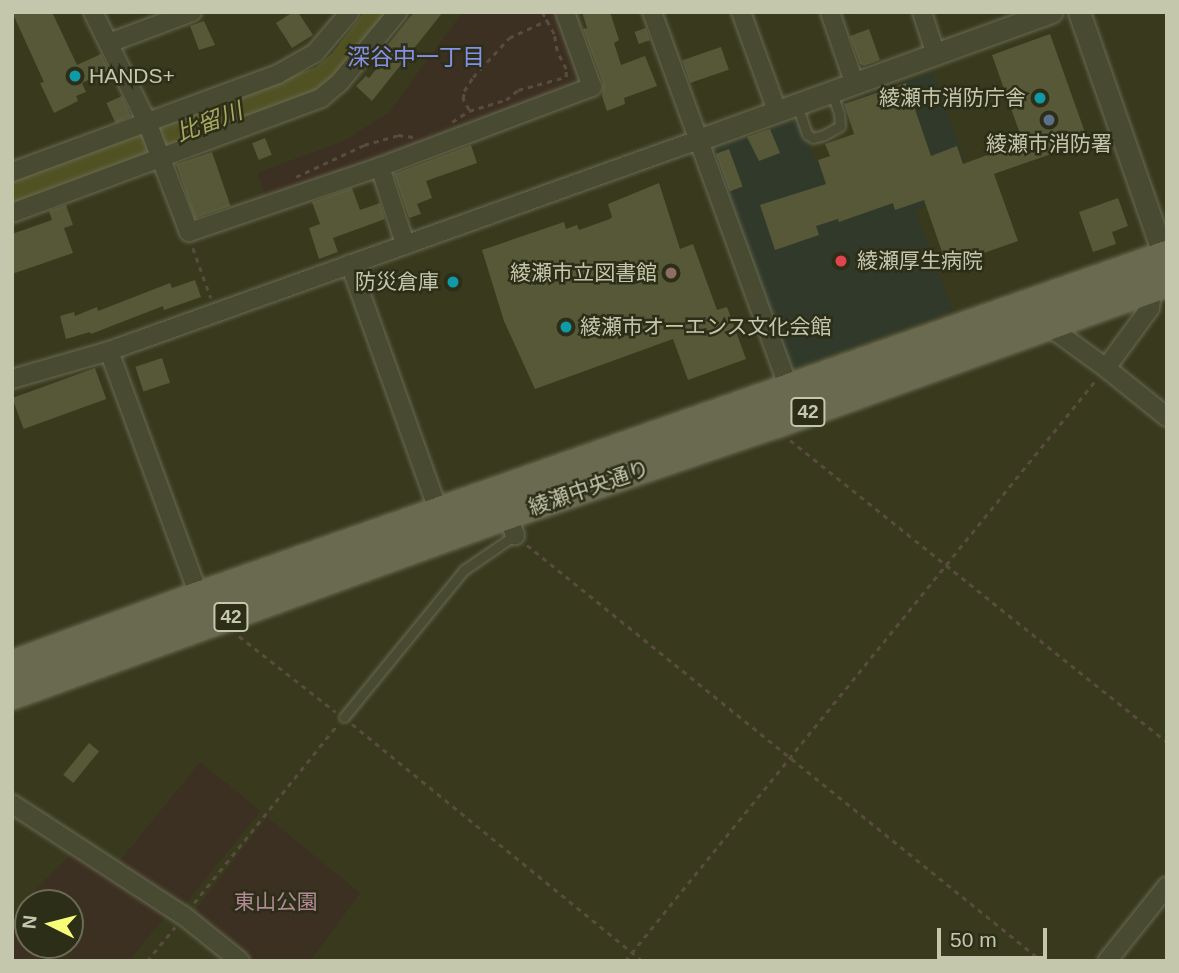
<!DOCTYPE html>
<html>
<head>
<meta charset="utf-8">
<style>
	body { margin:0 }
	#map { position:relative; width:1179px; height:973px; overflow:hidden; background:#39391e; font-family:Arial,"Noto Sans JP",sans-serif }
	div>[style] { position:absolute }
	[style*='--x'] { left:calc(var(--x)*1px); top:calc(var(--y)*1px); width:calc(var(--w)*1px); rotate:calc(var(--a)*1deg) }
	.medical>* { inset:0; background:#313a2a }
	.green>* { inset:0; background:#3c3022; transform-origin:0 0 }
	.river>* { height:26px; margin:-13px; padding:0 13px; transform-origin:13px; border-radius:13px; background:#515224 }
	.building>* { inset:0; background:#575837; transform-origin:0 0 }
	.path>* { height:2.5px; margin-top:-1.25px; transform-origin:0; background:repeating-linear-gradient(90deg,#584c3e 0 5px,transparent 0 10px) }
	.roads { filter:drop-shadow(0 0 2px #696b52) drop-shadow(0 0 2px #696b52) }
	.service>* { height:9px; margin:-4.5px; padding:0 4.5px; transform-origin:4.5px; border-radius:4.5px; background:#494a32 }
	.minor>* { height:18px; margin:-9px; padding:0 9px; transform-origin:9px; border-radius:9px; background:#494a32 }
	.tertiary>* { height:21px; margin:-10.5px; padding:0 10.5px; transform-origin:10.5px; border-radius:10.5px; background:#494a32 }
	.primary>* { height:28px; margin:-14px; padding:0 14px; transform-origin:14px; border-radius:14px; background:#696a50 }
	.dots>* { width:19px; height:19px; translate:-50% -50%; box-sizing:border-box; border:4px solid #2d2e18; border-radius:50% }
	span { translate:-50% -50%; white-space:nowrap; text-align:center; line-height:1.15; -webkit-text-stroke:5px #2d2e18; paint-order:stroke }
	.shield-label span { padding:2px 5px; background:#2d2e18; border:2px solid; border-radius:5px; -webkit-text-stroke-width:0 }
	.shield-label { font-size:19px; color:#c5c7ac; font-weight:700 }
	.poi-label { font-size:21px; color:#c5c7ac }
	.left { translate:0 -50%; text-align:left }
	.right { translate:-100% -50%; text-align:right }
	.street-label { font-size:21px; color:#c5c7ac }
	.park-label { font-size:21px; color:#b28996 }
	.neighbourhood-label { font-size:23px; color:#8590e7 }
	.water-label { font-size:23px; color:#a8a961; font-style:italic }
	.frame { position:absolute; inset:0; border:14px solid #c5c7ac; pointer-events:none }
	.north { position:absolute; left:14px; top:889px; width:70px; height:70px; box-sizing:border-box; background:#2d2e18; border:2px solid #6a6b53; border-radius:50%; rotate:276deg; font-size:19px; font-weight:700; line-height:28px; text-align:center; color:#c5c7ac }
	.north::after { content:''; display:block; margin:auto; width:24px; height:32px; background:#f7ff79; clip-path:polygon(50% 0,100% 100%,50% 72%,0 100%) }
	.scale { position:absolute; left:937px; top:928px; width:110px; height:32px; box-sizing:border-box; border:4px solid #c5c7ac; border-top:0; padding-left:9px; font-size:21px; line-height:24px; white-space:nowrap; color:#c5c7ac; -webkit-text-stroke:5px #2d2e18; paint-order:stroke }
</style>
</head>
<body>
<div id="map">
	<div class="medical">
		<i style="clip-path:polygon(933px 72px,973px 186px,915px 210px,953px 311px,794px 368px,784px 364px,710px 156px,711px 149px,798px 119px,815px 161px,858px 146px,843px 104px)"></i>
	</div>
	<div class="green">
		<i style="clip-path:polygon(463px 12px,557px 12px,583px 78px,580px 85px,366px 165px,267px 198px,257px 173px,346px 140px,388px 113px)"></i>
		<i style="left:200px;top:762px;width:78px;height:128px;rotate:39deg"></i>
		<i style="clip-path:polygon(267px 817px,360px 893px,310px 961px,250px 961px,197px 916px,197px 908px)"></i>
		<i style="clip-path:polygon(evenodd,75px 850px,168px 913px,129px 961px,13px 961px,12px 914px,75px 850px,28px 903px,70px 903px,70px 945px,28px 945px,28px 903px)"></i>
	</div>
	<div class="river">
		<i style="--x:12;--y:196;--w:331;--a:-20.7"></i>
		<i style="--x:322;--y:79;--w:25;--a:-40"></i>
		<i style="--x:341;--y:63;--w:65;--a:-51.9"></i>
	</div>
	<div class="building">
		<i style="clip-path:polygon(12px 12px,52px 12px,77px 65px,101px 54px,109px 70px,82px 83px,86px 92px,76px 96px,78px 101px,54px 113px,40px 83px,44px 82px)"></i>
		<i style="clip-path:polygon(293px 12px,298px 12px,313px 35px,292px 48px,276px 23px)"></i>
		<i style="clip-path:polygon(414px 12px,443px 12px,372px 101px,356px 86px,366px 76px,369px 78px,391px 51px,386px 47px)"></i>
		<i style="clip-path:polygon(582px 12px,610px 12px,619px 40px,614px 43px,621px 65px,645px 56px,657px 86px,624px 98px,625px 104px,607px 111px,602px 96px,603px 83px,583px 29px,587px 28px)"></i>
		<i style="clip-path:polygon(204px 21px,215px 45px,199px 50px,190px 26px)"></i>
		<i style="left:646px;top:28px;width:13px;height:12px;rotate:72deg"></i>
		<i style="clip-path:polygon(869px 29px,880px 60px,864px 66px,860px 64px,850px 36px)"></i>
		<i style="clip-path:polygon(1050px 34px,1088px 141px,994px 174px,1018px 241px,947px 266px,924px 200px,895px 210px,893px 203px,839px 222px,838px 219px,816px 226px,819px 235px,775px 250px,760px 205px,826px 184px,818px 160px,830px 156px,825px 144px,854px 134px,844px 104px,906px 83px,931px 156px,957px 146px,963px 164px,1023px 142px,992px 55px)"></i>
		<i style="left:721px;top:47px;width:24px;height:41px;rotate:71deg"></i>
		<i style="left:122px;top:96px;width:22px;height:17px;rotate:66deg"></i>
		<i style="clip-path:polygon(770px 129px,780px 153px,759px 161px,747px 137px)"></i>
		<i style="left:265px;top:138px;width:18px;height:14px;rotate:68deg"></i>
		<i style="clip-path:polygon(471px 145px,477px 163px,426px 181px,432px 198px,417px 204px,421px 214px,409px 218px,394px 174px)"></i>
		<i style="left:729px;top:149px;width:40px;height:14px;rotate:70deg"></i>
		<i style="left:212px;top:152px;width:57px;height:38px;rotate:71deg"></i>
		<i style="clip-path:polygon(659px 183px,680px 249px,693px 244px,717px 310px,727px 307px,746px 359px,688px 380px,673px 339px,535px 389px,504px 321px,482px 250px,564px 222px,566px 229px,577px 225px,579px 230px,610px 219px,612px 217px,608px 204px)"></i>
		<i style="clip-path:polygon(352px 188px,360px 210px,380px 203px,385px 219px,333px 238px,338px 252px,319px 259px,309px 228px,320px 224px,312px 202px)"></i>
		<i style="clip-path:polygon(1118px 198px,1128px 226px,1112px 232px,1116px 244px,1093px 252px,1079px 212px)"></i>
		<i style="clip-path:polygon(66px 205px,73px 225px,64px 228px,73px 253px,12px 274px,12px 234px,52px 220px,49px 211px)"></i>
		<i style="clip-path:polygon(195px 280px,201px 297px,164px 310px,163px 306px,91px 334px,90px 332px,66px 339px,60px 316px,74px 312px,75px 316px,97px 307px,98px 311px,170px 283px,172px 288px)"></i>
		<i style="left:162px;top:358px;width:26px;height:28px;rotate:72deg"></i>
		<i style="left:95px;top:368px;width:33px;height:88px;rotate:70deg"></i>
		<i style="left:89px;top:743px;width:13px;height:41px;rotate:39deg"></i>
	</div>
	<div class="path">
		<i style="--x:469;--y:110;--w:13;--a:-119"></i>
		<i style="--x:463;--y:99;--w:8;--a:-83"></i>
		<i style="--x:464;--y:91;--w:17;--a:-57"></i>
		<i style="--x:473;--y:77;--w:53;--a:-47.3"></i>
		<i style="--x:509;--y:38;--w:43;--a:-24.8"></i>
		<i style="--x:452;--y:122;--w:20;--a:-33"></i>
		<i style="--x:469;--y:111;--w:39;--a:-17"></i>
		<i style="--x:506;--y:100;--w:16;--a:-40"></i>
		<i style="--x:518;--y:90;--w:50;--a:-15.2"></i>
		<i style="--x:566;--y:77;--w:8;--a:-90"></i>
		<i style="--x:566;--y:69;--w:20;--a:-117"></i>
		<i style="--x:557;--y:51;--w:17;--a:-100"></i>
		<i style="--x:554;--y:34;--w:25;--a:-119"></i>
		<i style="--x:296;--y:177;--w:75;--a:-25.2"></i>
		<i style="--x:364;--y:145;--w:35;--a:-16"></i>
		<i style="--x:398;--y:135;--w:16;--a:7"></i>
		<i style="--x:193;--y:248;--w:53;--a:70.2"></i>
		<i style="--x:790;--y:440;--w:483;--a:38.7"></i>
		<i style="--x:527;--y:545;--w:662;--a:38.93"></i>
		<i style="--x:239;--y:636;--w:123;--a:38.1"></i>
		<i style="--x:352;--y:724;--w:375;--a:39.2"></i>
		<i style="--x:194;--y:903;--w:228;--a:-51.2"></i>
		<i style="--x:147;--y:961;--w:44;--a:-50.5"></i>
		<i style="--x:625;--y:961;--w:747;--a:-50.98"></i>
	</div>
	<div class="roads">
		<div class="service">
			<i style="--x:797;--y:105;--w:31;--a:71"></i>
			<i style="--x:807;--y:134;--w:7;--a:34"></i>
			<i style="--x:813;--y:138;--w:11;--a:-15"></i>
			<i style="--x:824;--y:135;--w:18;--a:-29"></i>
			<i style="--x:840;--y:126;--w:13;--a:-94"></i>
			<i style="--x:839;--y:113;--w:20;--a:-110"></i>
			<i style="--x:344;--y:717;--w:190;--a:-50.8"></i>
			<i style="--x:464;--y:570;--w:62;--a:-34.5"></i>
		</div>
		<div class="minor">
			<i style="--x:93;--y:12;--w:123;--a:63.9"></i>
			<i style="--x:147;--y:122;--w:118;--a:69.1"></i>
			<i style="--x:189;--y:232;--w:202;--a:-18.8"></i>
			<i style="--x:380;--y:167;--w:227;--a:-20.7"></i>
			<i style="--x:592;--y:87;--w:80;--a:-109.8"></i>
			<i style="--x:652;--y:12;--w:400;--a:70"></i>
			<i style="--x:741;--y:12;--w:105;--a:70"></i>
			<i style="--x:830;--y:12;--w:77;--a:71.1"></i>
			<i style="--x:922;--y:12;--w:45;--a:72"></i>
			<i style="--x:109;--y:43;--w:89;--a:-20.5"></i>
			<i style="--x:380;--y:167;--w:81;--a:72"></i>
			<i style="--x:12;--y:172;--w:283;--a:-20.2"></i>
			<i style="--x:278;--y:74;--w:43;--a:-29.6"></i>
			<i style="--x:315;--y:53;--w:54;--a:-49.5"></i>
			<i style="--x:12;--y:213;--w:330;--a:-20.4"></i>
			<i style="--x:321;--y:98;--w:23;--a:-40"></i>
			<i style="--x:339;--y:83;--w:92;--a:-50.3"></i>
			<i style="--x:350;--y:264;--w:273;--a:70.3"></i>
			<i style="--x:1153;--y:283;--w:25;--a:97"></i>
			<i style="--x:1150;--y:308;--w:74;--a:126.3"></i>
			<i style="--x:1106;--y:368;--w:78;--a:38.8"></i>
			<i style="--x:1047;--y:325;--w:73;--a:36.1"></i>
			<i style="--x:109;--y:351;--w:261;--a:69.8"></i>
			<i style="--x:12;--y:379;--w:101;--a:-16.1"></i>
			<i style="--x:109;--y:351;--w:626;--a:-19.71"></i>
			<i style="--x:507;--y:515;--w:22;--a:68"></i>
			<i style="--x:12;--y:804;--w:205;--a:33.1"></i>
			<i style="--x:184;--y:916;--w:72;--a:38.8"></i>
			<i style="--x:1107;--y:961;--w:96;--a:-51.3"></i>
		</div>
		<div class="tertiary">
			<i style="--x:1079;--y:12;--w:267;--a:70.8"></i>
			<i style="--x:698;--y:140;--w:376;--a:-19.9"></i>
		</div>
		<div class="primary">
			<i style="--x:12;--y:665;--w:199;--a:-20.3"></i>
			<i style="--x:199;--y:596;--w:1026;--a:-19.41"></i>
			<i style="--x:12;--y:695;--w:527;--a:-19.98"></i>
			<i style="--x:507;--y:515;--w:283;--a:-18.8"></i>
			<i style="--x:775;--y:424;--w:417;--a:-19.8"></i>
		</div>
	</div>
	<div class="dots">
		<i style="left:75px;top:76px;background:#0f9aa8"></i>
		<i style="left:1040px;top:98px;background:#0f9aa8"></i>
		<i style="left:1049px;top:120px;background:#5c6f8a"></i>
		<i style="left:841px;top:261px;background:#e0444e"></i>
		<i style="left:671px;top:273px;background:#8d6e63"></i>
		<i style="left:453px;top:282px;background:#0f9aa8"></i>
		<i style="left:566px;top:327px;background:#0f9aa8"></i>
	</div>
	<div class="shield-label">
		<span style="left:808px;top:412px">42</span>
		<span style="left:231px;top:617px">42</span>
	</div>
	<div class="poi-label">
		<span class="left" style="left:89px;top:76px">HANDS+</span>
		<span class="right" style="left:1026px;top:98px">綾瀬市消防庁舎</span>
		<span style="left:1049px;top:144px">綾瀬市消防署</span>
		<span class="left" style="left:857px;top:261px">綾瀬厚生病院</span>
		<span class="right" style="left:657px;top:273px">綾瀬市立図書館</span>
		<span class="right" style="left:439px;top:282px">防災倉庫</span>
		<span class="left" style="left:580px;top:327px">綾瀬市オーエンス文化会館</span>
	</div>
	<div class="street-label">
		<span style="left:589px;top:488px;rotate:-19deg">綾瀬中央通り</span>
	</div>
	<div class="park-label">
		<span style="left:276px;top:902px">東山公園</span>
	</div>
	<div class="neighbourhood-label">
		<span style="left:416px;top:57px">深谷中一丁目</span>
	</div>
	<div class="water-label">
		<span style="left:209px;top:122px;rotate:-21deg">比留川</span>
	</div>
	<div class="frame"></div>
	<div class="north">N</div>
	<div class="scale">50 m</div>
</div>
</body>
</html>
